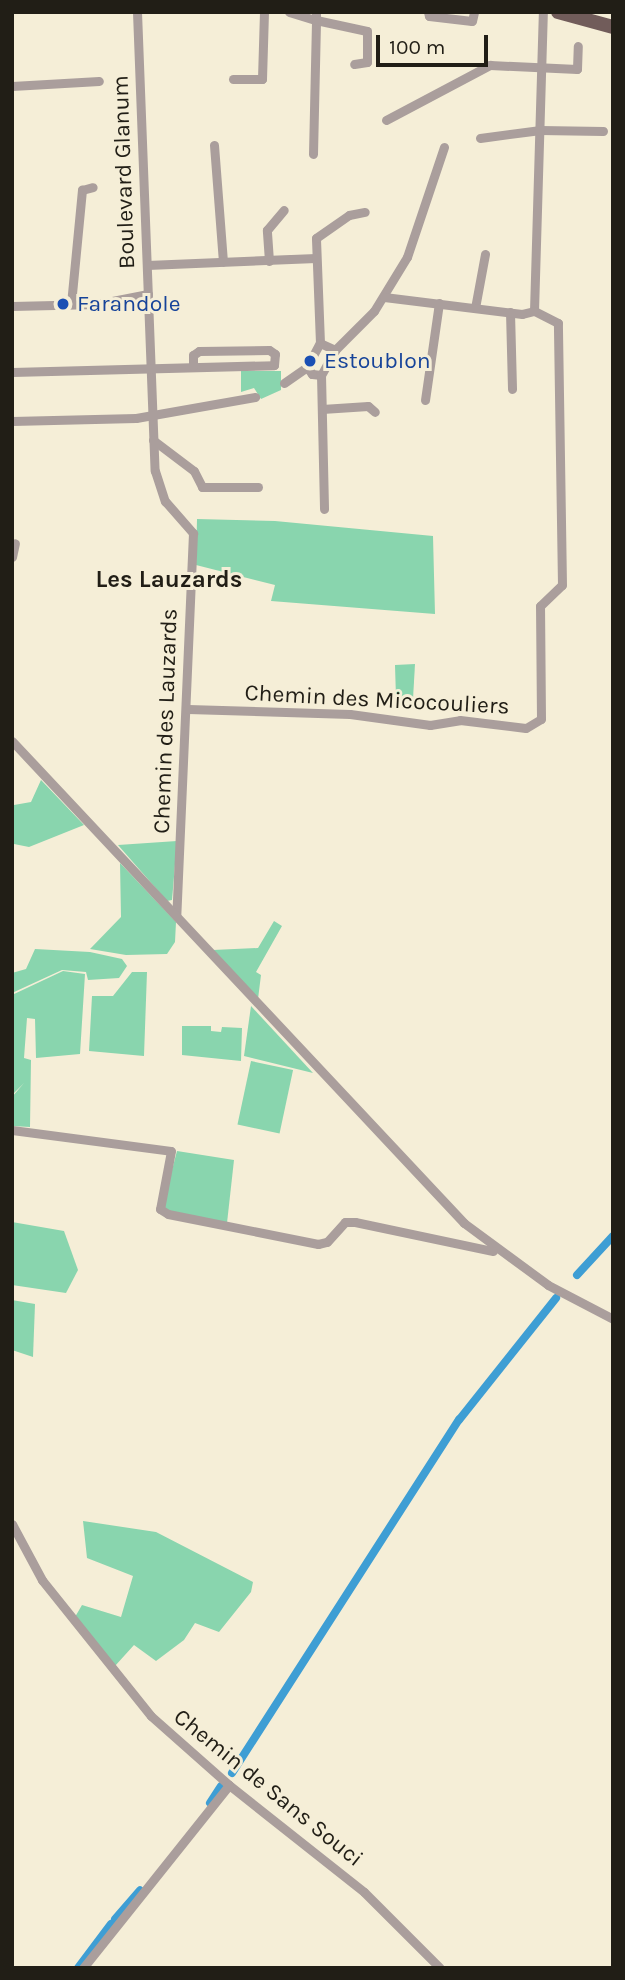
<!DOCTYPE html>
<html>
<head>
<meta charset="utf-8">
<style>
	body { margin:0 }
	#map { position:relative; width:625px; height:1980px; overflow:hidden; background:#f5eed7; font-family:Karla,sans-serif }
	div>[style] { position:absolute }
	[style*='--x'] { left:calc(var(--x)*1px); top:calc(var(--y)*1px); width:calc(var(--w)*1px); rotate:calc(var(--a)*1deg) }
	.green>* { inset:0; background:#89d5ae; transform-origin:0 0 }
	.canal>* { height:8px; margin:-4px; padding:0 4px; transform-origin:4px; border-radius:4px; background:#3e9ed4 }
	.minor>* { height:9px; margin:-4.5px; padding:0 4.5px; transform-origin:4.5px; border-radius:4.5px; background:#aa9e9c }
	.primary>* { height:14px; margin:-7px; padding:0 7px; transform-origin:7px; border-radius:7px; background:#715c5a }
	.dots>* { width:19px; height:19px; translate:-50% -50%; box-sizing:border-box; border:4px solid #f5eed7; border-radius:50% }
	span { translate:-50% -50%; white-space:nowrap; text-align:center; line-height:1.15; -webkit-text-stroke:6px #f5eed7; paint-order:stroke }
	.street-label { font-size:23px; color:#211e16 }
	.transit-label { font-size:23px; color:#164399 }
	.left { translate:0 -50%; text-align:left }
	.neighbourhood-label { font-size:24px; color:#211e16; font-weight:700 }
	.frame { position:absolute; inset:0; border:14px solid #211e16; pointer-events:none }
	.scale { position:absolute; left:376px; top:35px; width:112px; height:32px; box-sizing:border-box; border:4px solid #211e16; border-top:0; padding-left:9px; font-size:21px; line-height:24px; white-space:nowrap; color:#211e16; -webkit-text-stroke:5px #f5eed7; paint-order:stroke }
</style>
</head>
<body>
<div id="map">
	<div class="green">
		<i style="clip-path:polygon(241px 371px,281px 371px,281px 390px,261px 399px,254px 388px,241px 392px)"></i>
		<i style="clip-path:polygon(197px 519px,275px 521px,433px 536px,435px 614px,271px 601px,275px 585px,196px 565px)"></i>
		<i style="clip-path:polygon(415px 664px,413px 699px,396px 698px,395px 665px)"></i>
		<i style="clip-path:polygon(41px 780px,84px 825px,29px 847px,14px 844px,14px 805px,31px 802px)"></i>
		<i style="clip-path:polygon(177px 841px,172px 900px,167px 901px,118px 845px)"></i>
		<i style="clip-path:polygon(120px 863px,176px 922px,175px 942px,167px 954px,126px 955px,90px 949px,121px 917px)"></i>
		<i style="clip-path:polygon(274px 921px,282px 926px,256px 972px,261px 975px,258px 999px,213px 950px,258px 948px)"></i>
		<i style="clip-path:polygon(35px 949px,90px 952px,122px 959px,127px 966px,119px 978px,88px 980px,86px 972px,62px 970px,12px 993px,12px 973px,26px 969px)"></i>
		<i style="clip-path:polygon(63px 971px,85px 974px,80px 1054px,36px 1058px,35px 1019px,27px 1018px,24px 1058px,31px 1060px,30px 1127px,12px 1126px,12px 1097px,24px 1083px,12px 1095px,12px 995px)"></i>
		<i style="clip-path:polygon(132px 972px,147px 972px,144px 1056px,89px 1051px,92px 996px,113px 996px)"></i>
		<i style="clip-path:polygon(251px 1006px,313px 1073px,244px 1056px)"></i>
		<i style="clip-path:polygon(182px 1026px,211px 1026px,211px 1031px,221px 1032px,222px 1027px,242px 1028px,241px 1061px,182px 1055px)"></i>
		<i style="left:251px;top:1061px;width:43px;height:65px;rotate:12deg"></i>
		<i style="clip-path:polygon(177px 1151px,234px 1160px,227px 1223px,167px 1211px,163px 1204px)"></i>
		<i style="clip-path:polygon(12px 1222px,64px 1231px,78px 1270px,66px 1293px,12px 1285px)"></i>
		<i style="clip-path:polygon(12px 1300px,35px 1304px,33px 1357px,12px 1350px)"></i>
		<i style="clip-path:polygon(83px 1521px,156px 1532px,253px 1582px,251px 1592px,219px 1632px,195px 1623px,184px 1640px,156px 1661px,134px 1645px,115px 1666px,75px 1617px,82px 1605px,121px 1617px,133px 1576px,87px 1558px)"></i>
	</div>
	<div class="canal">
		<i style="--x:577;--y:1275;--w:53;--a:-47.3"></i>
		<i style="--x:232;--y:1773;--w:420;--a:-57.3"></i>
		<i style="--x:459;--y:1420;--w:156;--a:-51.5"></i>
		<i style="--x:210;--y:1803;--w:20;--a:-57"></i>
		<i style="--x:115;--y:1919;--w:38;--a:-49"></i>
		<i style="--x:78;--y:1968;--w:55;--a:-53.1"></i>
	</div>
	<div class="minor">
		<i style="--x:137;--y:12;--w:459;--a:87.8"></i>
		<i style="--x:155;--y:471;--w:32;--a:72"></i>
		<i style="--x:165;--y:501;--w:43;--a:48.8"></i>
		<i style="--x:193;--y:533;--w:383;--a:92.5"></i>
		<i style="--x:289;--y:12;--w:28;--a:17"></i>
		<i style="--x:316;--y:20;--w:8;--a:-90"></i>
		<i style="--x:428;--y:12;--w:4;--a:76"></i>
		<i style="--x:429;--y:16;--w:43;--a:6.6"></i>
		<i style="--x:472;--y:21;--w:9;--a:-77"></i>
		<i style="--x:233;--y:79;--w:29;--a:0"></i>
		<i style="--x:262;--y:79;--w:67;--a:-88.3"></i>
		<i style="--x:12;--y:86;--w:87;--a:-3.3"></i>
		<i style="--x:386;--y:120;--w:118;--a:-27.9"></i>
		<i style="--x:490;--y:65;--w:87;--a:2.6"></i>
		<i style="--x:577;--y:69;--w:23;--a:-88"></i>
		<i style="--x:480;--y:138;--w:61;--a:-7.6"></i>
		<i style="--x:540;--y:130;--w:63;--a:0.9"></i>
		<i style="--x:214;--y:145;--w:117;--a:85.6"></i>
		<i style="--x:313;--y:154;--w:134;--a:-88.7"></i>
		<i style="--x:316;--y:20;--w:52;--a:12.2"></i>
		<i style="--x:367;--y:31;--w:31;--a:90"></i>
		<i style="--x:367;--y:62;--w:13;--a:171"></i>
		<i style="--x:269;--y:261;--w:31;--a:-94"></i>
		<i style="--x:267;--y:230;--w:26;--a:-50"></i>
		<i style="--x:147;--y:265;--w:169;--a:-2.4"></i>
		<i style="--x:71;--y:304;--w:115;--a:-84.5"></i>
		<i style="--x:82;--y:190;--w:11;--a:-15"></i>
		<i style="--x:12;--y:306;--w:85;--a:-1.3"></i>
		<i style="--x:97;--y:304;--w:52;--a:-11.1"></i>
		<i style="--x:475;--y:308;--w:55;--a:-79.5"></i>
		<i style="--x:534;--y:311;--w:299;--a:-88.3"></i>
		<i style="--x:510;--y:312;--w:77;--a:88.5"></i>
		<i style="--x:320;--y:343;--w:105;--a:-92.2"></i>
		<i style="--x:316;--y:238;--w:40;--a:-34.9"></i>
		<i style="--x:349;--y:215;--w:16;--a:-11"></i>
		<i style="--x:320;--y:343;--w:17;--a:25"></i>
		<i style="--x:335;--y:350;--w:29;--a:119"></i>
		<i style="--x:321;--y:375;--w:9;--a:-174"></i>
		<i style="--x:312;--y:374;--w:9;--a:-126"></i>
		<i style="--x:307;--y:367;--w:27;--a:-62"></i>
		<i style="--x:335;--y:350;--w:55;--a:-45"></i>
		<i style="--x:374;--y:311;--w:63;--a:-58.6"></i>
		<i style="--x:407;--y:257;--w:116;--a:-71.4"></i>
		<i style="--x:12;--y:372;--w:262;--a:-1.5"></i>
		<i style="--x:274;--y:365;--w:11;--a:-85"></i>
		<i style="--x:275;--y:354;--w:7;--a:-146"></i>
		<i style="--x:269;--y:350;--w:70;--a:179.2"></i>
		<i style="--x:199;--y:351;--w:7;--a:146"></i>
		<i style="--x:193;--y:355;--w:11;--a:90"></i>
		<i style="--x:321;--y:375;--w:134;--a:88.7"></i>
		<i style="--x:284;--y:383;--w:28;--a:-35"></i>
		<i style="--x:425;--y:400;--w:98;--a:-81.8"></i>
		<i style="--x:322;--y:409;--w:46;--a:-3.7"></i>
		<i style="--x:368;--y:406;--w:9;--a:41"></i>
		<i style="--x:12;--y:421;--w:124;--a:-1.4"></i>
		<i style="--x:136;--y:418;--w:121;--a:-10"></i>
		<i style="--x:153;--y:440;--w:51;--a:37.1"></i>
		<i style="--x:194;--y:471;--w:18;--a:63"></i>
		<i style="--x:202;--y:487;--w:56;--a:0"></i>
		<i style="--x:12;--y:557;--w:14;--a:-78"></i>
		<i style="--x:188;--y:709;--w:162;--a:1.8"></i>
		<i style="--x:350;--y:714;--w:81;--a:7.8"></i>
		<i style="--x:430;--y:725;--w:30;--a:-9"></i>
		<i style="--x:460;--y:720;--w:66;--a:6.9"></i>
		<i style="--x:526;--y:728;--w:17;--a:-31"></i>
		<i style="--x:541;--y:719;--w:113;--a:-90.5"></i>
		<i style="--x:540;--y:606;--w:30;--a:-44"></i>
		<i style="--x:562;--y:585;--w:262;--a:-90.9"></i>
		<i style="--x:558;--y:323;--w:27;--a:-153"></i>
		<i style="--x:534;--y:311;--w:12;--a:166"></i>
		<i style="--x:522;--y:314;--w:139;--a:-173"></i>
		<i style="--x:12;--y:741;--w:661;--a:46.84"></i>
		<i style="--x:464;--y:1223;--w:104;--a:36.4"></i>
		<i style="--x:548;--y:1285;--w:73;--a:27.6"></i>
		<i style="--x:12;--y:1130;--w:160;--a:7.5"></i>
		<i style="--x:171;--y:1151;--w:59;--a:100.7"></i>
		<i style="--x:160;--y:1209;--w:9;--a:32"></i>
		<i style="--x:168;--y:1214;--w:153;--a:11.3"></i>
		<i style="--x:318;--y:1244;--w:9;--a:-13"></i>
		<i style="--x:327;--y:1242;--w:27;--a:-48"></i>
		<i style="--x:345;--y:1222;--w:10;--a:0"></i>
		<i style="--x:355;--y:1222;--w:141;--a:11.9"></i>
		<i style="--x:12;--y:1524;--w:64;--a:61.8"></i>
		<i style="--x:42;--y:1580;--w:174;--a:51.3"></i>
		<i style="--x:151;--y:1716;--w:104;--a:41.5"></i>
		<i style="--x:229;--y:1785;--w:172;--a:38.4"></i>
		<i style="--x:364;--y:1892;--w:107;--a:45"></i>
		<i style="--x:83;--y:1968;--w:234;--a:-51.4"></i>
	</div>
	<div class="primary">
		<i style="--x:558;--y:12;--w:57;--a:15.3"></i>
	</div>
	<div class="dots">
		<i style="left:63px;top:304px;background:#1a4fb4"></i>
		<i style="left:310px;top:361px;background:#1a4fb4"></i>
	</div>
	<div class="street-label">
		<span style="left:124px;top:172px;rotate:-92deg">Boulevard Glanum</span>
		<span style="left:377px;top:700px;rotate:3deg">Chemin des Micocouliers</span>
		<span style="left:166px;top:721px;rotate:-88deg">Chemin des Lauzards</span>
		<span style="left:268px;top:1788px;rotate:39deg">Chemin de Sans Souci</span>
	</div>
	<div class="transit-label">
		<span class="left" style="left:77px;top:304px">Farandole</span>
		<span class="left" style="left:324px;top:361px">Estoublon</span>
	</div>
	<div class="neighbourhood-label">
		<span style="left:169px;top:580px">Les Lauzards</span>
	</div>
	<div class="frame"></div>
	<div class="scale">100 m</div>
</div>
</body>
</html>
